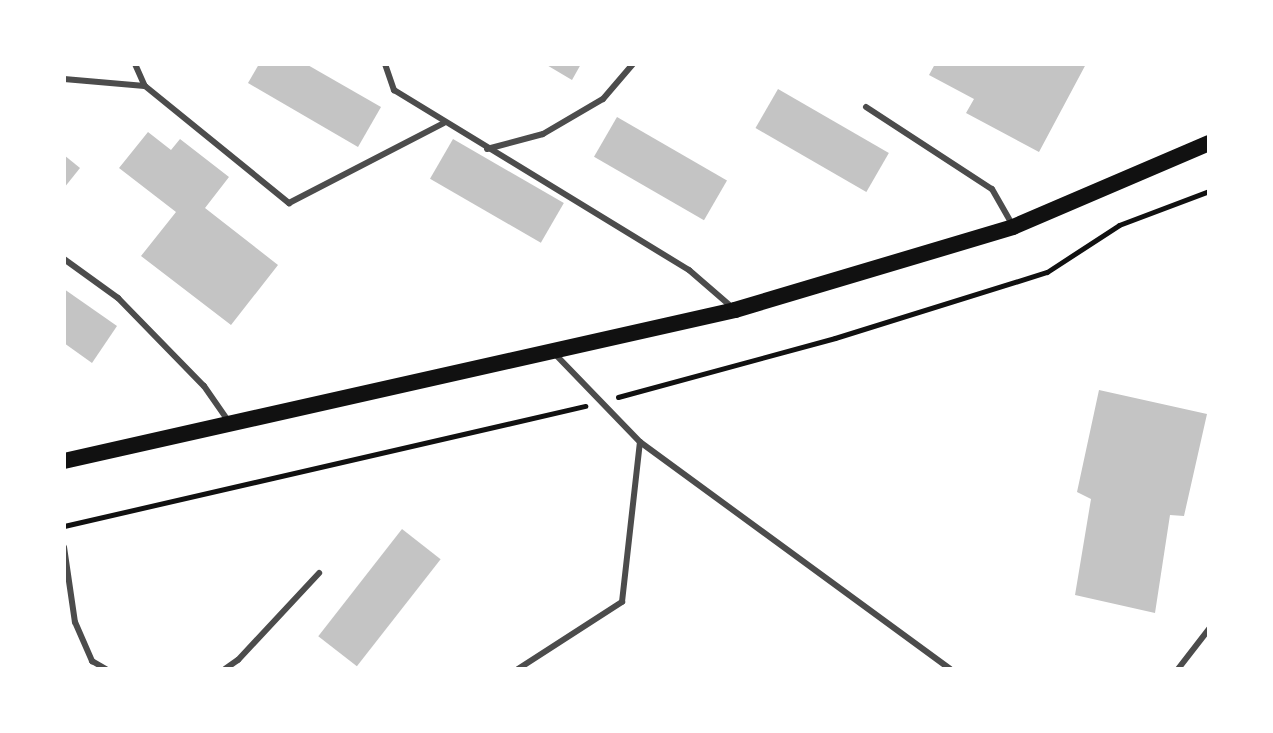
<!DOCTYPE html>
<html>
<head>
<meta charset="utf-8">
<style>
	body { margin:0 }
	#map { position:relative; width:1273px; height:733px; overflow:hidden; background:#fff; font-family:"DM Sans",sans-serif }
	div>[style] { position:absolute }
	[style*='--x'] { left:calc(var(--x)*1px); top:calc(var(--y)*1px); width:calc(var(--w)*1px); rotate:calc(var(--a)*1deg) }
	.building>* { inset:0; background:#c4c4c4; transform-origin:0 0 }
	.path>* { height:5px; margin:-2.5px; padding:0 2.5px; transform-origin:2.5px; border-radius:2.5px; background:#111 }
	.service>* { height:6px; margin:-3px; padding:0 3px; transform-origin:3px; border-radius:3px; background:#4c4c4c }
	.secondary>* { height:16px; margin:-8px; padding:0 8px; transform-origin:8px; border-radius:8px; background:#111 }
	span { translate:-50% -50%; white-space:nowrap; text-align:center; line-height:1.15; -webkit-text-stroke:7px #fff; paint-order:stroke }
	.frame { position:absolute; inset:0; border:66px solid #fff; pointer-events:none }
</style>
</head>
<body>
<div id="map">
	<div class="building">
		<i style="clip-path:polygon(259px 64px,306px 64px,381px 107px,358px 147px,248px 83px)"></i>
		<i style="clip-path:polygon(545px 64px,581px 64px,572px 80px)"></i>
		<i style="clip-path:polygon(935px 64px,1086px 64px,1039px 152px,966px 113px,974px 99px,929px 75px)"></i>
		<i style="left:778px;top:89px;width:128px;height:45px;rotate:30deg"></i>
		<i style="left:617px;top:117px;width:127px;height:46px;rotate:30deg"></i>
		<i style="clip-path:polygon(148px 132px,171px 150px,180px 139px,229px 177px,205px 208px,278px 265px,231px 325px,141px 256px,176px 212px,119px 168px)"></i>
		<i style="left:453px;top:139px;width:128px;height:46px;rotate:30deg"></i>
		<i style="clip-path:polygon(64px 155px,80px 168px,64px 188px)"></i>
		<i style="clip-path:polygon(64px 289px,117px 326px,92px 363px,64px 343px)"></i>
		<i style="clip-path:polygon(1099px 390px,1207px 414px,1184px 516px,1170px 515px,1155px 613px,1075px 595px,1091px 499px,1077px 492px)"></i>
		<i style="left:402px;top:529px;width:49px;height:136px;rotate:38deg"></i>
	</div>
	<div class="path">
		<i style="--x:618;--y:397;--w:225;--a:-15.2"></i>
		<i style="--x:835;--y:338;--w:222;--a:-17.3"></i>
		<i style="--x:1047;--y:272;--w:86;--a:-33.1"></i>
		<i style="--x:1119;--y:225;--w:96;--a:-20.7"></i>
		<i style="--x:64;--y:526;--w:535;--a:-12.97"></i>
	</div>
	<div class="service">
		<i style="--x:135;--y:64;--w:24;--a:66"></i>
		<i style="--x:385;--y:64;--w:28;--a:71"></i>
		<i style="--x:394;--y:90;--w:346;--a:31.4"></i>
		<i style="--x:689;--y:270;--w:60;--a:40.9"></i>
		<i style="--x:64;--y:79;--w:81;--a:4.9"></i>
		<i style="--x:145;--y:86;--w:186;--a:39.1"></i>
		<i style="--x:289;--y:203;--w:174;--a:-27.3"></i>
		<i style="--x:866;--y:107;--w:150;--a:33.1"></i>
		<i style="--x:992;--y:189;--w:40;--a:60.3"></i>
		<i style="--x:487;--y:149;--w:58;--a:-15"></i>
		<i style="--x:543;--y:134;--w:69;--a:-30.3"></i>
		<i style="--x:603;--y:99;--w:46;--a:-49.4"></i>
		<i style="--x:64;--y:259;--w:67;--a:35.8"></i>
		<i style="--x:118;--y:298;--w:123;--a:45.7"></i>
		<i style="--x:204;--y:386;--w:44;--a:55.2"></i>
		<i style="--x:554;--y:353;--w:124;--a:46"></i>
		<i style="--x:640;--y:442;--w:384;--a:36.2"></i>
		<i style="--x:64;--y:547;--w:76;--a:81.7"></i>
		<i style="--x:75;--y:622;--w:43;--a:66.4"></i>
		<i style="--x:92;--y:661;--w:16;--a:30"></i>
		<i style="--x:225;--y:669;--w:16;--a:-35"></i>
		<i style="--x:238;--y:660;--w:119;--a:-47"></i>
		<i style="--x:518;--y:669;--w:124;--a:-32.8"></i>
		<i style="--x:622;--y:602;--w:161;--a:-83.6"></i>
		<i style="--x:1178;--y:669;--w:51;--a:-52.2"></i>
	</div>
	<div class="secondary">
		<i style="--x:64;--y:461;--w:688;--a:-12.68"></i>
		<i style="--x:735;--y:310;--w:290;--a:-16.6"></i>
		<i style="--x:1013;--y:227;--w:213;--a:-23.2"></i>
	</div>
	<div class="frame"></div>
</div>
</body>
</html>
